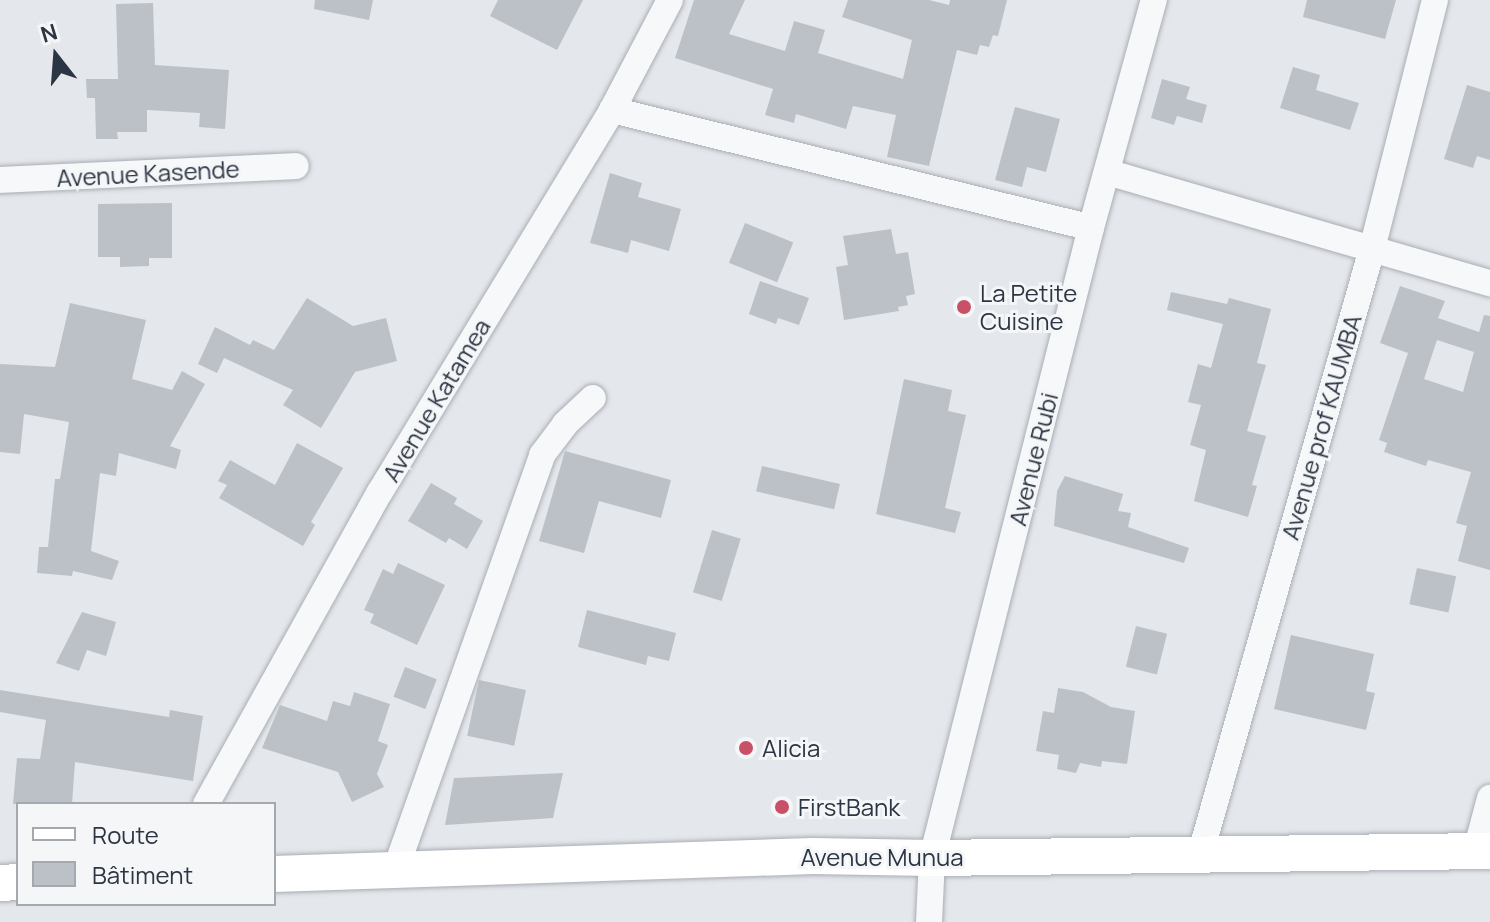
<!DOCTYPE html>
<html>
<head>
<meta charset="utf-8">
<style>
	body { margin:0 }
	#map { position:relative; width:1490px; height:922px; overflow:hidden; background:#e4e7eb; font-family:Manrope,sans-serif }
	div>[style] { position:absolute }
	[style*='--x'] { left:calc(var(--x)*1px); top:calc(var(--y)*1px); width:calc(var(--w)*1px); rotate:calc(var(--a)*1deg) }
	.building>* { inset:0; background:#bcc1c8; transform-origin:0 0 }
	.roads { filter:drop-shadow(0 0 2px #a9aeb5) drop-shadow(0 0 2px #a9aeb5) }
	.minor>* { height:26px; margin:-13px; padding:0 13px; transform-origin:13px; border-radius:13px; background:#f7f8fa }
	.secondary>* { height:36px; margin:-18px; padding:0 18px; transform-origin:18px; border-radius:18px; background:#fff }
	.dots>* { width:22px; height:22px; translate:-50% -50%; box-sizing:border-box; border:4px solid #f4f6f8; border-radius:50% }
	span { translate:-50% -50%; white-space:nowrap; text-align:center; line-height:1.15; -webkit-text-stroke:6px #f4f6f8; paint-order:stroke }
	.street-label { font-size:24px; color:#2c3543 }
	.poi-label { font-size:24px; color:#2c3543 }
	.left { translate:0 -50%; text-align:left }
	.legend { position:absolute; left:16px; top:802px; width:260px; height:104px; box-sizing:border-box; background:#f4f6f8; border:2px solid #a4a9b0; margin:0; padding:10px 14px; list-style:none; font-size:24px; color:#2c3543 }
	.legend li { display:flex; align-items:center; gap:16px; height:40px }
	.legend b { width:40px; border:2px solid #a4a9b0 }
	.north { position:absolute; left:16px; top:16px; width:80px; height:80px; -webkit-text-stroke:6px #f4f6f8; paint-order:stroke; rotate:343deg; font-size:22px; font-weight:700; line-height:32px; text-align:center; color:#2c3543 }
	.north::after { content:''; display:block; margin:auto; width:28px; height:36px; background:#2c3543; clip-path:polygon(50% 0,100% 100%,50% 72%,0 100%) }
</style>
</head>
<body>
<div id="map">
	<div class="building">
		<i style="clip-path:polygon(315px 0,373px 0,369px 20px,314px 9px)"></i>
		<i style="clip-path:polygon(498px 0,583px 0,557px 50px,490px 16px)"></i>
		<i style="clip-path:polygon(694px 0,745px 0,729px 34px,785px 51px,794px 21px,825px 30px,818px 53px,903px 79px,912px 40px,842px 17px,848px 0,929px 0,949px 5px,950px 0,1007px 0,998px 36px,993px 35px,989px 47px,980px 45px,977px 55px,957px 50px,929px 166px,887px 157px,896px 115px,853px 106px,846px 129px,796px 114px,794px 123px,765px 115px,773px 89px,675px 58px)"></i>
		<i style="clip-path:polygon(1307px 0,1396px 0,1385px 39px,1303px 17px)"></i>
		<i style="clip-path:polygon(153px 3px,155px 65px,229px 70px,225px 129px,199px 127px,200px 113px,147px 110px,147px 132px,117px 132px,118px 139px,96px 139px,95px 98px,87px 98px,86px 79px,118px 79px,116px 4px)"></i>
		<i style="clip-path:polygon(1293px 67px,1320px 75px,1316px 90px,1359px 103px,1350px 130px,1280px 108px)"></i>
		<i style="clip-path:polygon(1162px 79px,1190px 87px,1186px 99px,1207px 105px,1202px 123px,1177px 116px,1174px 125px,1151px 118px)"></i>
		<i style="clip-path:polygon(1467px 85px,1490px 92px,1490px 160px,1477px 156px,1473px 168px,1444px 159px)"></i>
		<i style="clip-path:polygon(1015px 107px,1060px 119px,1046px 172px,1027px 167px,1022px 187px,995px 180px)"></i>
		<i style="clip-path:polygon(610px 173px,642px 183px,638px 197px,681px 209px,669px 251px,631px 240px,628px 253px,590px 243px)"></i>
		<i style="clip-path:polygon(172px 203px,172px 258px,149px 258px,149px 266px,120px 267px,120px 257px,98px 257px,98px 204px)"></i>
		<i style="left:745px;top:223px;width:52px;height:43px;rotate:22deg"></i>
		<i style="clip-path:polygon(891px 229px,896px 254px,908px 252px,915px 294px,906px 296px,908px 305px,898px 307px,899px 311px,844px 320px,836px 267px,848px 265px,843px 236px)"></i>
		<i style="clip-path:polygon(760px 281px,809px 298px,799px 325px,778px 318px,776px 324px,749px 314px)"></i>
		<i style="clip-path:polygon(evenodd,1400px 286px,1445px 301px,1438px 318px,1479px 332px,1484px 315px,1490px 316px,1490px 570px,1458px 561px,1467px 526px,1456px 523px,1471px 472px,1428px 460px,1426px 466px,1384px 452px,1387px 443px,1379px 440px,1408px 353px,1380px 343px,1400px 286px,1437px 340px,1474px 352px,1463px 392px,1424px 379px,1437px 340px)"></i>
		<i style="clip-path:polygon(1171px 292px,1227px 304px,1229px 298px,1271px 309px,1257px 363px,1266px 365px,1247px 431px,1266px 436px,1252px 485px,1257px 486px,1248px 517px,1194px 501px,1206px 450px,1190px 445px,1201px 405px,1188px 402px,1198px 364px,1211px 368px,1223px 324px,1167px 310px)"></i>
		<i style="clip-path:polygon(307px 298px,353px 326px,386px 318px,397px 361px,355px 372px,321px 428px,283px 405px,293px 390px,224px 358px,217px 373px,198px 364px,215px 327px,250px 345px,253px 340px,274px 350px)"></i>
		<i style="clip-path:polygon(70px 303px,146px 320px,132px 379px,172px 390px,182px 371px,205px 384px,170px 446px,181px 450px,176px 469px,119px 453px,116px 476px,100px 473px,91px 551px,119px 561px,112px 580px,73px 571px,72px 576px,37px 573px,39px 547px,48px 547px,55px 479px,60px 479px,69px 422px,24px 414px,20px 454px,0 452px,0 364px,55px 367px)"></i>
		<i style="clip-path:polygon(904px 379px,952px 390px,948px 411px,966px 415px,945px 508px,961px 512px,955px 533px,876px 514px)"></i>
		<i style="clip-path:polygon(297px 443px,343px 468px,311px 522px,315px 525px,303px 546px,219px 498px,227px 485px,218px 481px,230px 460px,275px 485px)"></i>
		<i style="clip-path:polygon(565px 451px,671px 480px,661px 518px,599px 501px,584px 553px,539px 541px)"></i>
		<i style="left:762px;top:466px;width:80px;height:26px;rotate:13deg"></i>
		<i style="clip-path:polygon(1065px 476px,1123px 494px,1118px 511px,1131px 513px,1128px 527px,1189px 548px,1184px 563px,1054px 526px,1057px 491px)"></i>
		<i style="clip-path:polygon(431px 483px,457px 498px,454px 504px,483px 521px,467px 549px,449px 538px,446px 543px,408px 521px)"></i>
		<i style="left:712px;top:530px;width:30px;height:65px;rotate:17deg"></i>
		<i style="clip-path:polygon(398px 563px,445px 585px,417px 645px,370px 623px,374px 614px,364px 610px,383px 569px,393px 574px)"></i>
		<i style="left:1417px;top:568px;width:40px;height:37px;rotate:12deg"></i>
		<i style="clip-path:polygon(587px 610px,676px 633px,669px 661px,648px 656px,646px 665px,578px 647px)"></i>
		<i style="clip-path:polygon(82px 612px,116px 622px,106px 656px,87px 650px,79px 671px,56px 663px)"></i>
		<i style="left:1136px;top:626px;width:32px;height:42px;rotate:14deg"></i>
		<i style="clip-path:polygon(1291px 635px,1374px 654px,1366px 691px,1375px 693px,1366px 730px,1274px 709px)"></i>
		<i style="left:405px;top:667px;width:34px;height:32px;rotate:21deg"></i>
		<i style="left:479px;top:680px;width:48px;height:57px;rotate:12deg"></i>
		<i style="clip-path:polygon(1058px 688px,1083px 692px,1111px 707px,1135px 711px,1127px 764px,1102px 761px,1101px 767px,1080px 763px,1076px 773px,1057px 769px,1059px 755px,1036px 751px,1043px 711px,1054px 713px)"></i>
		<i style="clip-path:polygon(0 690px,169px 717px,170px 710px,203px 716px,193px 781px,75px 762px,72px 804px,13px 804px,17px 758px,40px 759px,46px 720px,0 712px)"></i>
		<i style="clip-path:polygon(354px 692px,390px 704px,378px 741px,388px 745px,377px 774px,384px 787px,352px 802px,338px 772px,262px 748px,280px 705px,327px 721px,333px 701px,350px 706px)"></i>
		<i style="clip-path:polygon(563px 773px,553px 818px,445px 825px,454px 778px)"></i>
	</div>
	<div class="roads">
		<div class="minor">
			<i style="--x:612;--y:110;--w:493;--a:13.8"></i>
			<i style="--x:1107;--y:172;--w:399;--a:16.2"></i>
			<i style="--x:0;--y:180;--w:296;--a:-2.7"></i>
			<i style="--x:206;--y:804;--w:357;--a:-60.9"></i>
			<i style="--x:380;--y:492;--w:447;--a:-58.7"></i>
			<i style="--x:612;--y:110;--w:124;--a:-62.2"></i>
			<i style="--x:1476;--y:851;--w:55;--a:-75.2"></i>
			<i style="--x:1201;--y:852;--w:627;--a:-74.17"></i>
			<i style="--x:1372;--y:249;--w:257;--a:-75.8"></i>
			<i style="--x:395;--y:871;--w:441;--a:-70.5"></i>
			<i style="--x:542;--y:455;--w:39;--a:-53"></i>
			<i style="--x:565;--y:424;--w:38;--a:-43"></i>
			<i style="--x:929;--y:922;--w:64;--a:-87.3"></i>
			<i style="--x:932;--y:858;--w:650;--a:-75.84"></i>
			<i style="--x:1091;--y:228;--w:237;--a:-74.6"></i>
		</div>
		<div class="secondary">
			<i style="--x:274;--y:874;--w:539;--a:-1.91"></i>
			<i style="--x:813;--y:856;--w:119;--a:1"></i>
			<i style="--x:932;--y:858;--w:558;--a:-0.72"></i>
			<i style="--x:0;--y:883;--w:18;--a:-3"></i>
		</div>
	</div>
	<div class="dots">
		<i style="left:964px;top:307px;background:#c85167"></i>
		<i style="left:746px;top:748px;background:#c85167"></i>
		<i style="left:782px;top:807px;background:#c85167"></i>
	</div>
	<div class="street-label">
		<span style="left:148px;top:173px;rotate:-3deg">Avenue Kasende</span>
		<span style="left:436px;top:400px;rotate:-59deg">Avenue Katamea</span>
		<span style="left:1321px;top:427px;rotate:-74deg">Avenue prof KAUMBA</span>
		<span style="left:1033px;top:459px;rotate:-76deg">Avenue Rubi</span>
		<span style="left:882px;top:857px">Avenue Munua</span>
	</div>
	<div class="poi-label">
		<span class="left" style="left:980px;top:307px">La Petite<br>Cuisine</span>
		<span class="left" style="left:762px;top:748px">Alicia</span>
		<span class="left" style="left:798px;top:807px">FirstBank</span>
	</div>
	<ul class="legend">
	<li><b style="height:10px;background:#fff"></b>Route</li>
	<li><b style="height:22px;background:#bcc1c8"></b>Bâtiment</li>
	</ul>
	<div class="north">N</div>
</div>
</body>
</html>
